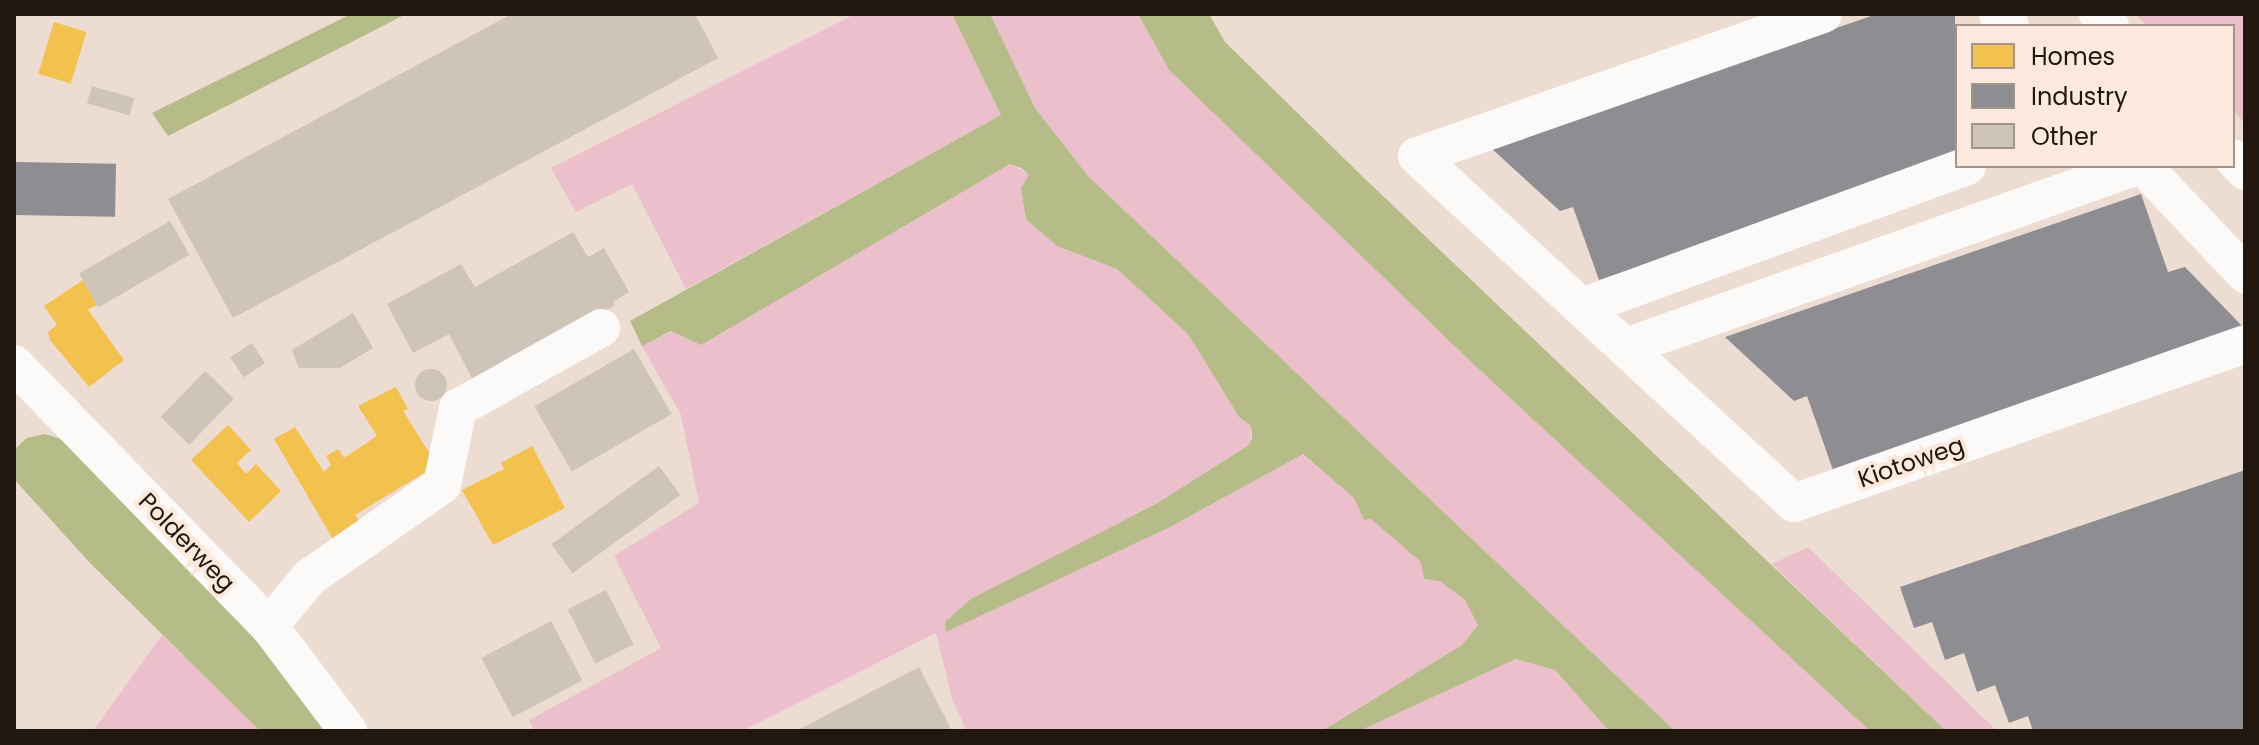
<!DOCTYPE html>
<html>
<head>
<meta charset="utf-8">
<style>
	body { margin:0 }
	#map { position:relative; width:2259px; height:745px; overflow:hidden; background:#ecdcd1; font-family:Poppins,sans-serif }
	div>[style] { position:absolute }
	[style*='--x'] { left:calc(var(--x)*1px); top:calc(var(--y)*1px); width:calc(var(--w)*1px); rotate:calc(var(--a)*1deg) }
	.green>* { inset:0; background:#ebc0cc }
	.water>* { inset:0; background:#b5bc88 }
	.homes>* { inset:0; background:#f2c14e; transform-origin:0 0 }
	.industry>* { inset:0; background:#8d8d92; transform-origin:0 0 }
	.building>* { inset:0; background:#cec4b9; transform-origin:0 0 }
	.round { border-radius:50% }
	.minor>* { height:38px; margin:-19px; padding:0 19px; transform-origin:19px; border-radius:19px; background:#fcfaf8 }
	span { translate:-50% -50%; white-space:nowrap; text-align:center; line-height:1.15; -webkit-text-stroke:8px #fce9dd; paint-order:stroke }
	.street-label { font-size:24px; color:#21170f }
	.frame { position:absolute; inset:0; border:16px solid #21170f; pointer-events:none }
	.legend { position:absolute; left:1955px; top:24px; width:280px; height:144px; box-sizing:border-box; background:#fce9dd; border:2px solid #a4958b; margin:0; padding:10px 14px; list-style:none; font-size:24px; color:#21170f }
	.legend li { display:flex; align-items:center; gap:16px; height:40px }
	.legend b { width:40px; border:2px solid #a4958b }
</style>
</head>
<body>
<div id="map">
	<div class="green">
		<i style="clip-path:polygon(855px 14px,952px 14px,1001px 115px,686px 289px,632px 184px,576px 212px,551px 168px)"></i>
		<i style="clip-path:polygon(990px 14px,1138px 14px,1169px 70px,1469px 360px,1870px 731px,1675px 731px,1088px 176px,1035px 108px)"></i>
		<i style="clip-path:polygon(2135px 14px,2245px 14px,2245px 123px,2233px 111px,2233px 26px,2147px 26px)"></i>
		<i style="clip-path:polygon(1011px 164px,1029px 175px,1057px 246px,1117px 269px,1188px 334px,1239px 417px,1251px 426px,1250px 445px,1156px 504px,1172px 526px,1302px 454px,1355px 498px,1364px 520px,1371px 519px,1466px 600px,1478px 625px,1462px 645px,1322px 731px,967px 731px,953px 702px,936px 633px,742px 731px,535px 731px,529px 720px,661px 648px,614px 556px,699px 503px,681px 415px,642px 346px)"></i>
		<i style="clip-path:polygon(1808px 547px,1997px 731px,1946px 731px,1772px 564px)"></i>
		<i style="clip-path:polygon(162px 635px,222px 692px,260px 731px,93px 731px)"></i>
		<i style="clip-path:polygon(1516px 659px,1555px 670px,1609px 731px,1359px 731px)"></i>
	</div>
	<div class="water">
		<i style="clip-path:polygon(351px 14px,406px 14px,168px 136px,152px 113px)"></i>
		<i style="clip-path:polygon(952px 14px,990px 14px,1035px 108px,1088px 176px,1675px 731px,1609px 731px,1555px 670px,1516px 659px,1359px 731px,1322px 731px,1462px 645px,1478px 625px,1465px 600px,1440px 581px,1424px 579px,1421px 562px,1371px 519px,1364px 520px,1354px 498px,1303px 454px,1172px 526px,946px 632px,945px 622px,971px 599px,1156px 504px,1249px 445px,1252px 438px,1251px 426px,1239px 417px,1188px 334px,1117px 269px,1057px 246px,1026px 219px,1021px 189px,1029px 175px,1021px 168px,1010px 164px,701px 345px,671px 331px,642px 346px,630px 321px,1001px 115px)"></i>
		<i style="clip-path:polygon(1138px 14px,1209px 14px,1225px 42px,1363px 177px,1946px 731px,1870px 731px,1469px 360px,1169px 70px)"></i>
		<i style="clip-path:polygon(45px 434px,64px 440px,209px 582px,330px 731px,260px 731px,89px 562px,14px 479px,14px 450px,27px 438px)"></i>
	</div>
	<div class="homes">
		<i style="left:54px;top:22px;width:34px;height:54px;rotate:17deg"></i>
		<i style="clip-path:polygon(83px 280px,97px 305px,88px 310px,124px 360px,89px 387px,50px 340px,48px 332px,57px 325px,44px 306px)"></i>
		<i style="clip-path:polygon(396px 387px,408px 409px,403px 411px,437px 465px,355px 515px,363px 527px,336px 544px,274px 439px,295px 427px,324px 472px,331px 465px,326px 456px,338px 449px,344px 458px,377px 436px,358px 406px)"></i>
		<i style="clip-path:polygon(228px 425px,251px 450px,237px 463px,246px 474px,256px 464px,281px 491px,249px 522px,191px 460px)"></i>
		<i style="clip-path:polygon(532px 446px,565px 508px,493px 545px,462px 490px,504px 469px,501px 463px)"></i>
	</div>
	<div class="industry">
		<i style="clip-path:polygon(1877px 14px,1955px 14px,1957px 159px,1599px 280px,1573px 207px,1560px 211px,1491px 148px)"></i>
		<i style="left:14px;top:162px;width:102px;height:53px;rotate:1deg"></i>
		<i style="clip-path:polygon(2141px 194px,2168px 272px,2185px 267px,2244px 328px,1833px 470px,1807px 396px,1794px 401px,1725px 337px)"></i>
		<i style="clip-path:polygon(2245px 470px,2245px 731px,2033px 731px,2028px 716px,2009px 723px,1995px 685px,1977px 692px,1964px 653px,1945px 660px,1932px 622px,1914px 628px,1900px 587px)"></i>
	</div>
	<div class="building">
		<i style="clip-path:polygon(512px 14px,695px 14px,718px 58px,233px 318px,168px 199px)"></i>
		<i style="left:92px;top:86px;width:44px;height:18px;rotate:16deg"></i>
		<i style="left:170px;top:221px;width:39px;height:105px;rotate:60deg"></i>
		<i style="clip-path:polygon(573px 232px,588px 257px,604px 248px,629px 292px,613px 302px,615px 305px,476px 386px,449px 334px,413px 353px,387px 304px,461px 264px,475px 287px)"></i>
		<i style="clip-path:polygon(353px 313px,373px 348px,340px 368px,299px 368px,292px 350px)"></i>
		<i style="left:252px;top:343px;width:24px;height:26px;rotate:57deg"></i>
		<i style="left:634px;top:349px;width:75px;height:115px;rotate:60deg"></i>
		<i class="round" style="left:415px;top:369px;width:32px;height:32px"></i>
		<i style="left:205px;top:371px;width:40px;height:64px;rotate:44deg"></i>
		<i style="left:659px;top:466px;width:36px;height:133px;rotate:54deg"></i>
		<i style="left:606px;top:590px;width:61px;height:43px;rotate:63deg"></i>
		<i style="left:551px;top:621px;width:67px;height:79px;rotate:62deg"></i>
		<i style="clip-path:polygon(919px 667px,952px 731px,796px 731px)"></i>
	</div>
	<div class="minor">
		<i style="--x:1823;--y:14;--w:430;--a:160.7"></i>
		<i style="--x:1417;--y:156;--w:512;--a:42.63"></i>
		<i style="--x:1794;--y:503;--w:478;--a:-19.4"></i>
		<i style="--x:1998;--y:14;--w:17;--a:45"></i>
		<i style="--x:2098;--y:14;--w:17;--a:45"></i>
		<i style="--x:2233;--y:158;--w:18;--a:47"></i>
		<i style="--x:2143;--y:166;--w:149;--a:46.6"></i>
		<i style="--x:1582;--y:307;--w:410;--a:-20.1"></i>
		<i style="--x:1626;--y:347;--w:542;--a:-19.5"></i>
		<i style="--x:14;--y:364;--w:366;--a:45.8"></i>
		<i style="--x:269;--y:626;--w:131;--a:53"></i>
		<i style="--x:269;--y:626;--w:64;--a:-50.1"></i>
		<i style="--x:310;--y:577;--w:161;--a:-34.9"></i>
		<i style="--x:442;--y:485;--w:79;--a:-78.3"></i>
		<i style="--x:458;--y:408;--w:164;--a:-29.2"></i>
	</div>
	<div class="street-label">
		<span style="left:1911px;top:462px;rotate:-19deg">Kiotoweg</span>
		<span style="left:187px;top:542px;rotate:46deg">Polderweg</span>
	</div>
	<div class="frame"></div>
	<ul class="legend">
	<li><b style="height:22px;background:#f2c14e"></b>Homes</li>
	<li><b style="height:22px;background:#8d8d92"></b>Industry</li>
	<li><b style="height:22px;background:#cec4b9"></b>Other</li>
	</ul>
</div>
</body>
</html>
